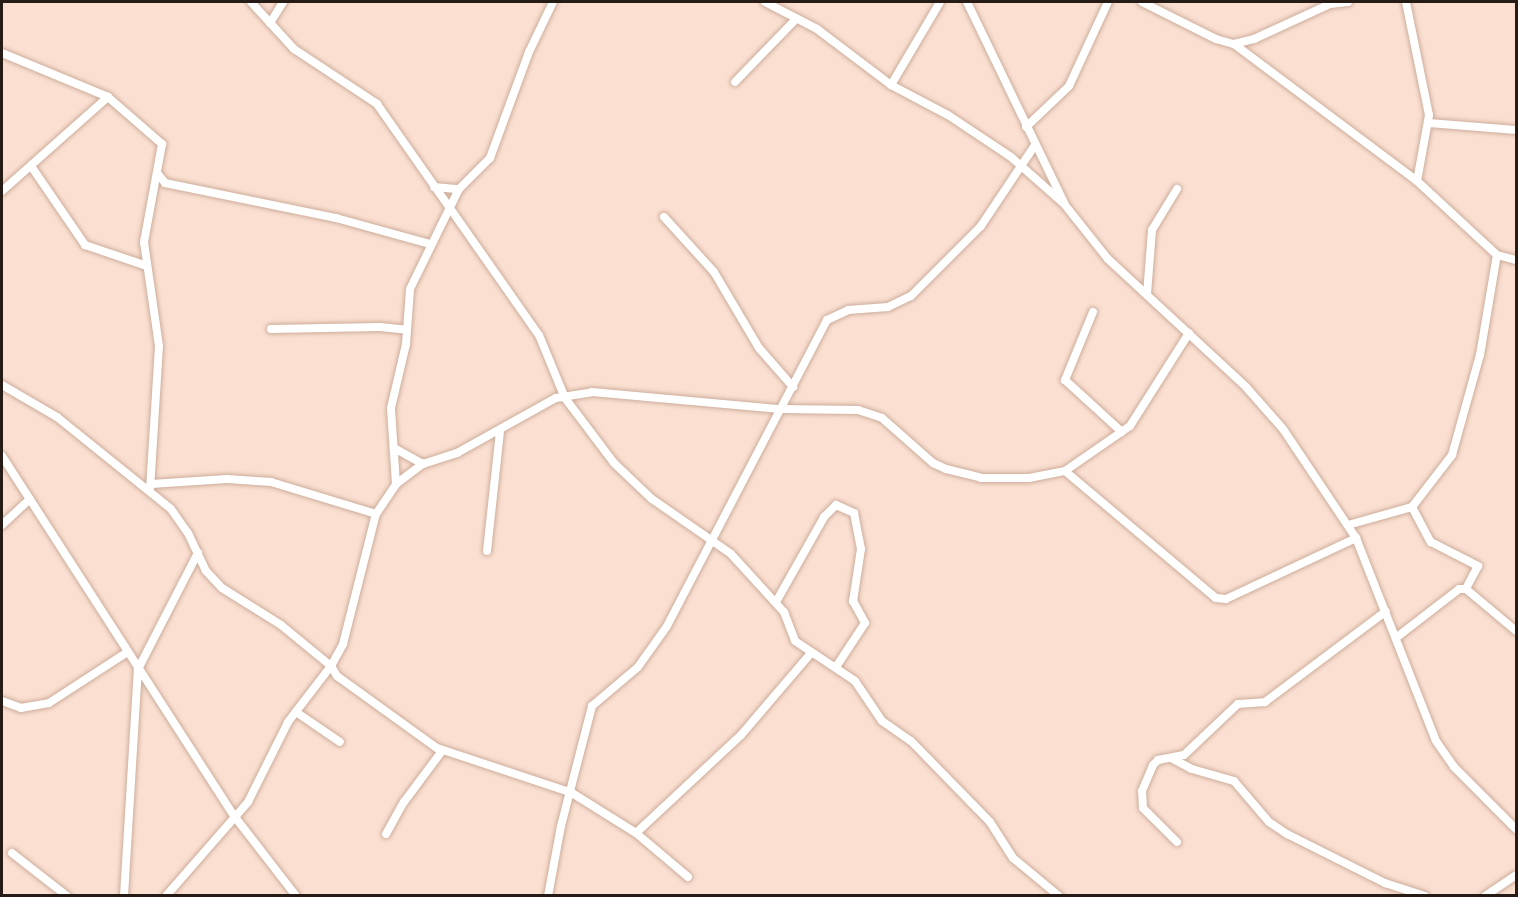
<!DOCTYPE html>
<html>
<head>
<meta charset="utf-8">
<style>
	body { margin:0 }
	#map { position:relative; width:1518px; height:897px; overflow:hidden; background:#fbe0d2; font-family:Raleway,sans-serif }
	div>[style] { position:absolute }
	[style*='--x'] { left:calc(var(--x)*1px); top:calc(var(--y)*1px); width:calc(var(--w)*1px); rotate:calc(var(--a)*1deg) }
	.roads { filter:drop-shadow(0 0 2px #cdad9b) drop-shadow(0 0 2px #cdad9b) }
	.street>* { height:8px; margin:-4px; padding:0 4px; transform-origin:4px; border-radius:4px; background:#fff }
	span { translate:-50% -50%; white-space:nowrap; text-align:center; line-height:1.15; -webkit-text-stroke:6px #fbe0d2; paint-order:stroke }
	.frame { position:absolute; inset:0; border:3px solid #271b15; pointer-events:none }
</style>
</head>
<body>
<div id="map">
	<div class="roads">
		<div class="street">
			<i style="--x:251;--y:2;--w:64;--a:47.5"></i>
			<i style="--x:294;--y:49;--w:100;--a:33.5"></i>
			<i style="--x:377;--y:104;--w:282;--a:55"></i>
			<i style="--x:539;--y:335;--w:68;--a:67.6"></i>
			<i style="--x:565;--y:398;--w:81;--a:53"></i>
			<i style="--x:614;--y:463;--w:52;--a:43.5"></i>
			<i style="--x:652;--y:499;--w:96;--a:34.8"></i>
			<i style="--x:731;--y:554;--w:79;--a:47.6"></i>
			<i style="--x:784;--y:612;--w:31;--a:69"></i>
			<i style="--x:795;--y:641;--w:72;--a:33.7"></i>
			<i style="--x:855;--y:681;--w:48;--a:56"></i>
			<i style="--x:882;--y:721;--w:35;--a:35"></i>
			<i style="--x:911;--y:741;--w:113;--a:45.7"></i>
			<i style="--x:990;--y:822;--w:43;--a:57.4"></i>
			<i style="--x:1013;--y:858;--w:60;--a:39.6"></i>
			<i style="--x:765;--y:2;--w:59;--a:27.4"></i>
			<i style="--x:817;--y:29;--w:93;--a:37.1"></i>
			<i style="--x:891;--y:85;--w:64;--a:27.8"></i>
			<i style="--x:948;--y:115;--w:76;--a:33.7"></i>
			<i style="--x:1011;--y:157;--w:68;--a:41.4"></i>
			<i style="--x:967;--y:2;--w:225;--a:64.2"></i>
			<i style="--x:1065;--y:205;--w:69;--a:51.5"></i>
			<i style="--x:1108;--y:259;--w:188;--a:42.8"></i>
			<i style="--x:1246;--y:387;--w:56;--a:48.6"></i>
			<i style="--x:1283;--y:429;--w:131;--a:56.2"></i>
			<i style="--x:1356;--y:538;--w:218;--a:68.5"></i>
			<i style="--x:1436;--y:741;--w:32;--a:55"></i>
			<i style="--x:1454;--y:767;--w:88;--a:45"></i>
			<i style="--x:1142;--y:2;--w:83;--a:26.6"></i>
			<i style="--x:1216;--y:39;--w:19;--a:16"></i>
			<i style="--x:1234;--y:44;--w:229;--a:36.8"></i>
			<i style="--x:1417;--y:181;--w:109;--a:42.8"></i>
			<i style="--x:1497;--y:255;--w:20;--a:15"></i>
			<i style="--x:1406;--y:2;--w:115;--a:78.5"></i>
			<i style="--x:1429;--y:115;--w:67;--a:100.3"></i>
			<i style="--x:270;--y:23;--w:25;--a:-58"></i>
			<i style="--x:1234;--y:44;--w:21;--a:-14"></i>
			<i style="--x:1254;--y:39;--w:84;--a:-24.7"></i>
			<i style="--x:1330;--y:4;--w:18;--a:-6"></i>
			<i style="--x:2;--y:53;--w:115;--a:22.5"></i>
			<i style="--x:108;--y:97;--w:72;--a:41"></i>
			<i style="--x:162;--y:144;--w:100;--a:100.4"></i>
			<i style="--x:144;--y:242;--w:105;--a:81.8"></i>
			<i style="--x:159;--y:346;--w:145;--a:93.6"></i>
			<i style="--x:735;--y:82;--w:88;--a:-45.9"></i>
			<i style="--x:891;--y:85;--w:96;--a:-59.4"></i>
			<i style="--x:1429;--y:123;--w:87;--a:4.6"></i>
			<i style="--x:1026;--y:127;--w:59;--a:-43.6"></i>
			<i style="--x:1069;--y:86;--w:93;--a:-65.1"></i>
			<i style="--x:31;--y:166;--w:96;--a:55.6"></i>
			<i style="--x:85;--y:245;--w:65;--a:18.7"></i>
			<i style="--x:157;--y:173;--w:13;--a:51"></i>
			<i style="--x:165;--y:183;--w:175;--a:11.6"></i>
			<i style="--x:336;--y:218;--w:98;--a:15.5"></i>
			<i style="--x:434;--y:187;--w:25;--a:5"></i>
			<i style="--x:2;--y:191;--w:142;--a:-41.6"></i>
			<i style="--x:664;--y:217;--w:74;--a:47.7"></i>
			<i style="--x:714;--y:272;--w:88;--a:59.4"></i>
			<i style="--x:759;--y:348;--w:52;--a:48.9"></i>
			<i style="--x:1147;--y:294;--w:64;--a:-85.5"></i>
			<i style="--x:1152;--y:230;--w:48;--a:-58.6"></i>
			<i style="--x:1093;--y:312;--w:74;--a:112.4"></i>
			<i style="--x:1065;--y:380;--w:77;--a:42.4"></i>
			<i style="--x:271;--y:329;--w:109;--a:-1.1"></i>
			<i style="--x:380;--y:327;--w:27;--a:6"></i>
			<i style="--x:2;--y:385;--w:64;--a:30.2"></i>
			<i style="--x:57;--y:417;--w:146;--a:38.9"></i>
			<i style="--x:171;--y:509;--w:29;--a:55"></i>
			<i style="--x:188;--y:533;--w:42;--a:64.7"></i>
			<i style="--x:206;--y:571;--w:23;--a:47"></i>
			<i style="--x:222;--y:588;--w:70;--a:32.1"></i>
			<i style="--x:281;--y:625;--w:65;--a:39.4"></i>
			<i style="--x:331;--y:666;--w:12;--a:59"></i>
			<i style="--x:337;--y:676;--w:123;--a:35.8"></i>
			<i style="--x:437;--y:748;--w:142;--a:18.4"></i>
			<i style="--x:572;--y:793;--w:75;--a:32"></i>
			<i style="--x:636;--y:833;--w:68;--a:40.2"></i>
			<i style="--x:394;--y:448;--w:33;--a:29"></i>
			<i style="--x:2;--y:456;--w:430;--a:57.2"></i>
			<i style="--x:235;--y:817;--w:100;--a:52.3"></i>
			<i style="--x:1065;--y:471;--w:197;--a:40.1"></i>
			<i style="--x:1216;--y:598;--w:10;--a:6"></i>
			<i style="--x:1226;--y:599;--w:144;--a:-25.1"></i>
			<i style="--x:151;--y:484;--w:76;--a:-3.8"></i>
			<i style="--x:227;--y:479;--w:44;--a:3.9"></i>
			<i style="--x:271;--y:482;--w:110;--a:16.9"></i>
			<i style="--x:396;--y:484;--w:34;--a:-37"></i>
			<i style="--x:423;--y:464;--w:36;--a:-18"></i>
			<i style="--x:457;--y:453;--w:113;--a:-29.1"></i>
			<i style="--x:556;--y:398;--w:36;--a:-9"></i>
			<i style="--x:592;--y:392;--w:189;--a:5.2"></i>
			<i style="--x:780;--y:409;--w:78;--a:0.7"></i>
			<i style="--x:858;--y:410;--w:25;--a:18"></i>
			<i style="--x:882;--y:418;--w:68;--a:41.4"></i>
			<i style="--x:933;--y:463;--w:14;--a:25"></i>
			<i style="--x:946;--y:469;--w:36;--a:14"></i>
			<i style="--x:981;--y:478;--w:48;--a:0"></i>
			<i style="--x:1029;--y:478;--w:37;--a:-11"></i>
			<i style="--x:1065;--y:471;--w:79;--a:-34.7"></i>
			<i style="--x:1130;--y:426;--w:110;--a:-57.6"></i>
			<i style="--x:1412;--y:507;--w:40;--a:62"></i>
			<i style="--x:1431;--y:542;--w:53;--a:27.1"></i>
			<i style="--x:1478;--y:566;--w:26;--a:118"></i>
			<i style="--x:2;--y:525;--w:38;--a:-43"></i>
			<i style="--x:1348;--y:525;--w:66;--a:-15.7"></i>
			<i style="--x:1412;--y:507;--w:66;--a:-52.4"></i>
			<i style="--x:1452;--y:455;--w:104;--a:-74.4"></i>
			<i style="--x:1480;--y:355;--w:101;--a:-80.4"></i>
			<i style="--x:487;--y:551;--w:121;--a:-83.8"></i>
			<i style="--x:776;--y:602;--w:98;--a:-60.5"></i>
			<i style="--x:824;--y:517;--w:17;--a:-45"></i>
			<i style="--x:836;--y:505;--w:20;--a:24"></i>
			<i style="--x:854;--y:513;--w:37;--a:79"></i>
			<i style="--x:861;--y:549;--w:53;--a:98.7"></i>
			<i style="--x:853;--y:601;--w:25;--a:61"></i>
			<i style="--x:865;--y:623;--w:53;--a:123.4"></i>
			<i style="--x:1397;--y:637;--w:78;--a:-37.7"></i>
			<i style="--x:1459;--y:589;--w:7;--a:0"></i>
			<i style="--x:1466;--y:589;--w:65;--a:40"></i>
			<i style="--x:2;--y:701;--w:20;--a:20"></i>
			<i style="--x:21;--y:708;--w:28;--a:-10"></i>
			<i style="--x:49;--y:703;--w:92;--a:-33"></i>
			<i style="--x:296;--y:712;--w:53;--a:34.3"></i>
			<i style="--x:1173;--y:759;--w:21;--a:28"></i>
			<i style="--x:1192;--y:769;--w:44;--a:15.9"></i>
			<i style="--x:1234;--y:781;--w:54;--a:49.5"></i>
			<i style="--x:1269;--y:822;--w:22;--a:34"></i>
			<i style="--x:1287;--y:834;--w:110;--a:26.6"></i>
			<i style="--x:1385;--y:883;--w:42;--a:18"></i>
			<i style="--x:636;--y:833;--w:144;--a:-43"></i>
			<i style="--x:741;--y:735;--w:108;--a:-49.5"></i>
			<i style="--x:386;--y:834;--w:37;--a:-61"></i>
			<i style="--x:404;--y:802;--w:64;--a:-53.3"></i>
			<i style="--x:1177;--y:842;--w:48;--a:-135"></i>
			<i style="--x:1143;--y:808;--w:17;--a:-93"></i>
			<i style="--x:1142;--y:791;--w:28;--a:-67"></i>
			<i style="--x:1153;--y:765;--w:7;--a:-45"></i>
			<i style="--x:1158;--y:760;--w:26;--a:-11"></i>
			<i style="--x:1184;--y:755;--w:74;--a:-43.4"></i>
			<i style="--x:1238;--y:704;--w:27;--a:-4"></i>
			<i style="--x:1265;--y:702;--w:151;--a:-36.9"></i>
			<i style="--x:12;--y:853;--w:70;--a:38"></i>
			<i style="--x:124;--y:896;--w:227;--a:-86.5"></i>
			<i style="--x:138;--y:669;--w:131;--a:-62.7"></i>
			<i style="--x:166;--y:896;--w:125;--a:-48.9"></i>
			<i style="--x:248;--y:802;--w:89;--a:-63.4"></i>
			<i style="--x:288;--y:722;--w:71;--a:-52.5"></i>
			<i style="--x:331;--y:666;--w:25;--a:-61"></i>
			<i style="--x:343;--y:644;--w:134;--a:-75.8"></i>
			<i style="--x:376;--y:514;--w:36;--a:-56"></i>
			<i style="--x:396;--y:484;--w:76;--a:-93.8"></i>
			<i style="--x:391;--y:408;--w:66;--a:-76.8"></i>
			<i style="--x:406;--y:344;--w:55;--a:-85.8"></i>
			<i style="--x:410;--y:289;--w:111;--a:-63.9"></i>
			<i style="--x:459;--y:189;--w:44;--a:-45"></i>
			<i style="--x:490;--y:158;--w:113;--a:-69.8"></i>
			<i style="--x:529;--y:52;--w:55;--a:-64.4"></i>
			<i style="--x:548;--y:896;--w:71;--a:-79.5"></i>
			<i style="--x:561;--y:826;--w:124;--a:-75.5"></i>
			<i style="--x:592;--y:706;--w:60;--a:-40.3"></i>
			<i style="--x:638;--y:667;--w:50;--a:-54.7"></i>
			<i style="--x:667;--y:626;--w:345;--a:-62.4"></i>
			<i style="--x:827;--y:320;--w:23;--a:-25"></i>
			<i style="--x:848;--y:310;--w:40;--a:-4.3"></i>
			<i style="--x:888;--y:307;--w:25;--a:-26"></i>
			<i style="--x:911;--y:296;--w:99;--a:-45"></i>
			<i style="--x:981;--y:226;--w:97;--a:-56.3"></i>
			<i style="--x:1485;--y:896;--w:37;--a:-34"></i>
		</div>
	</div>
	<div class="frame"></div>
</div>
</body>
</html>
